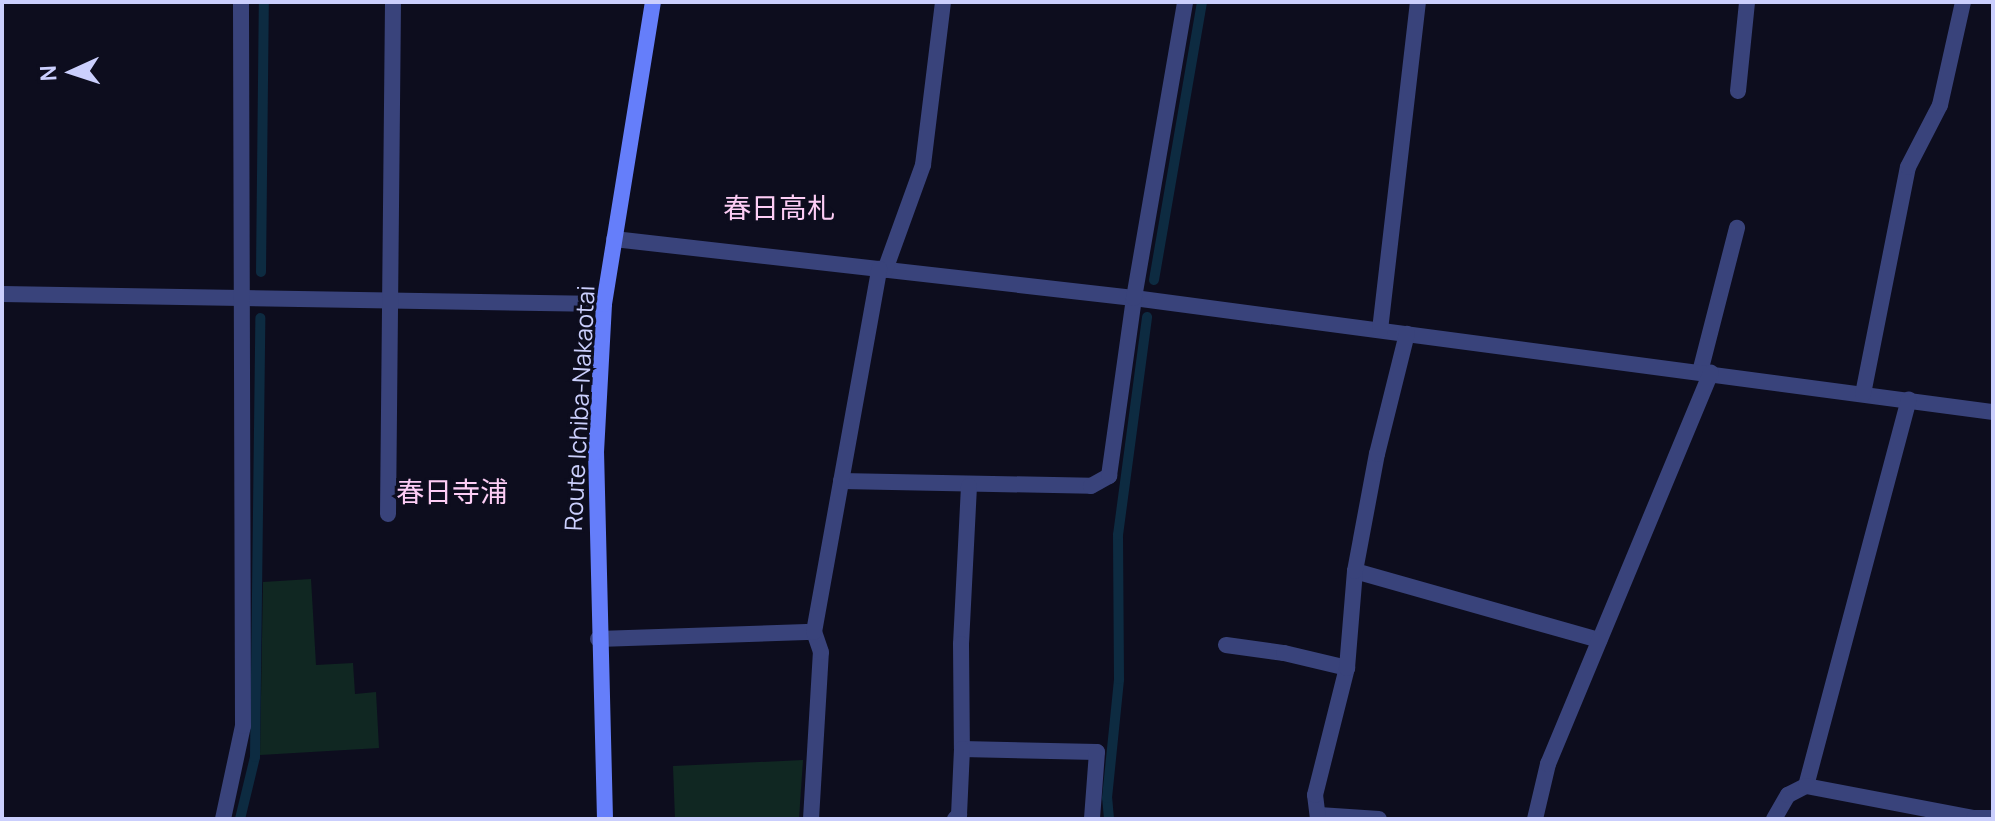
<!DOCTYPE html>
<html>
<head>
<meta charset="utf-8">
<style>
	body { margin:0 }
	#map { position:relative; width:1995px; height:821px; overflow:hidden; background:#0d0d1e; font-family:Manrope,"Noto Sans JP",sans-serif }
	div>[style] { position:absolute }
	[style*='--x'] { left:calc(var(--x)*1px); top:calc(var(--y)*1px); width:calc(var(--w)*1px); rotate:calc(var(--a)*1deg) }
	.green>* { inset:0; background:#102722 }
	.stream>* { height:10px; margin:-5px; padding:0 5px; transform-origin:5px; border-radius:5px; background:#0d2b41 }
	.service>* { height:16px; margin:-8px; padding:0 8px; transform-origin:8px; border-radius:8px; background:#39437b }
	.minor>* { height:16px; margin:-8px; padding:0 8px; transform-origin:8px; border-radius:8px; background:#39437b }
	.secondary>* { height:16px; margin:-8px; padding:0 8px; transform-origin:8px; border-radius:8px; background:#657efa }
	span { translate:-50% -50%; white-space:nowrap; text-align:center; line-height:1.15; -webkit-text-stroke:6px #0d0d1e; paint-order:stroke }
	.street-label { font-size:24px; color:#cbcffd }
	.quarter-label { font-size:28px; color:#fdcdf5 }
	.frame { position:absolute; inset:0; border:4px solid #cbcffd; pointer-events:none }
	.north { position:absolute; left:32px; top:32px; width:80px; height:80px; -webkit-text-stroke:6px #0d0d1e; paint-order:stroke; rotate:267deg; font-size:22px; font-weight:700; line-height:32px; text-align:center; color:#cbcffd }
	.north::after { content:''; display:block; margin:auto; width:28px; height:36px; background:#cbcffd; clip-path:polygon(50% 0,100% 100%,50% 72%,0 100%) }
</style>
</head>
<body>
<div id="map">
	<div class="green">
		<i style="clip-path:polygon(311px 579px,316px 665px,353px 663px,355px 694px,376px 692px,379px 748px,260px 755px,263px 582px)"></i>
		<i style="clip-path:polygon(803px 760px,799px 819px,675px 819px,673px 766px)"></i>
	</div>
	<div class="stream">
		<i style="--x:261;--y:272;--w:270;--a:-89.4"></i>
		<i style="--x:1154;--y:280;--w:282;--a:-80.2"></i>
		<i style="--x:240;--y:819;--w:64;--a:-76.4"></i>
		<i style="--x:255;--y:757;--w:439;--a:-89.3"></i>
		<i style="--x:1109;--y:819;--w:21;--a:-95"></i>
		<i style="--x:1107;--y:798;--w:120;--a:-84.2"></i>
		<i style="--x:1119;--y:679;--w:144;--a:-90.4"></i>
		<i style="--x:1118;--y:535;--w:220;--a:-82.4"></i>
	</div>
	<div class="service">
		<i style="--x:1738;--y:91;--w:89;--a:-84.2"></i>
		<i style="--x:1700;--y:372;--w:149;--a:-75.6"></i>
		<i style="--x:1226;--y:645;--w:59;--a:7.9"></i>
		<i style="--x:1284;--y:653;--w:65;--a:13.4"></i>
	</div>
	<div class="minor">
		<i style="--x:614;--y:239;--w:523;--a:6.47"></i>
		<i style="--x:1134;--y:298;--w:867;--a:7.56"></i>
		<i style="--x:885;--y:270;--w:112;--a:-70.1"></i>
		<i style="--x:923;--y:165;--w:164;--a:-83"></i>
		<i style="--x:2;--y:294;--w:602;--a:0.95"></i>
		<i style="--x:1380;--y:330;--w:330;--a:-83.4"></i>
		<i style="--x:1863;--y:394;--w:231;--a:-78.8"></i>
		<i style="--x:1908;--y:167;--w:70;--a:-62.7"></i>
		<i style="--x:1940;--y:105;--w:106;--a:-77.4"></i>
		<i style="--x:841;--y:481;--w:250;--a:1.1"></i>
		<i style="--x:1091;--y:486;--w:21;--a:-29"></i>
		<i style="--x:1109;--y:476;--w:180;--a:-82"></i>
		<i style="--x:1134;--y:298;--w:300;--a:-80.2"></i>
		<i style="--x:969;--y:486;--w:158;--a:92.9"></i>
		<i style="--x:961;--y:644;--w:105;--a:89.5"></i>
		<i style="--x:962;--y:749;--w:135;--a:1.3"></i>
		<i style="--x:1097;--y:752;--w:67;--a:94.3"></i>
		<i style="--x:388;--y:514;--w:512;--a:-89.44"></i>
		<i style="--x:1355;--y:571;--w:254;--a:15.8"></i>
		<i style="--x:598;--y:639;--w:216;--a:-1.9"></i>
		<i style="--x:1806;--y:786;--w:400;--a:-75.1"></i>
		<i style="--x:1319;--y:815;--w:60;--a:3.8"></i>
		<i style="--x:223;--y:819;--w:95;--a:-77.9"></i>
		<i style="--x:243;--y:726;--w:724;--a:-90.16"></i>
		<i style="--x:811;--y:819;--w:167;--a:-86.6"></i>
		<i style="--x:821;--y:652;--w:21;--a:-109"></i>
		<i style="--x:814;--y:632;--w:369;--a:-79.8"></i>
		<i style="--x:955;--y:819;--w:6;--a:-45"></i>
		<i style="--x:959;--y:815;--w:66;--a:-87.4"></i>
		<i style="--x:1318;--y:819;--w:24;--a:-97"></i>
		<i style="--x:1315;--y:795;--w:131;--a:-75.9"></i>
		<i style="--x:1347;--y:668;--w:97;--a:-85.3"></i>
		<i style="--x:1355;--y:571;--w:119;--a:-79.4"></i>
		<i style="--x:1377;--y:454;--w:124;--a:-76"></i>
		<i style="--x:1535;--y:819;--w:57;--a:-76.7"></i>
		<i style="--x:1548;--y:764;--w:424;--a:-67.4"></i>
		<i style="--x:1774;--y:819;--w:28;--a:-60"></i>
		<i style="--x:1788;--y:795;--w:20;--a:-27"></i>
		<i style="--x:1806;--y:786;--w:171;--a:10.8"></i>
		<i style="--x:1974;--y:818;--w:19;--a:0"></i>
	</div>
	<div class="secondary">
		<i style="--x:605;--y:819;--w:367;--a:-91.4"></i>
		<i style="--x:596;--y:452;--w:148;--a:-86.9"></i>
		<i style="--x:604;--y:304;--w:306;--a:-80.8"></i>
	</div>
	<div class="street-label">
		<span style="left:579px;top:408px;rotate:-87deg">Route Ichiba-Nakaotai</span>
	</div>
	<div class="quarter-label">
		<span style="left:779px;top:207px">春日高札</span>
		<span style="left:452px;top:491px">春日寺浦</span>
	</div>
	<div class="frame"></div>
	<div class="north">N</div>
</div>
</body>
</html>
